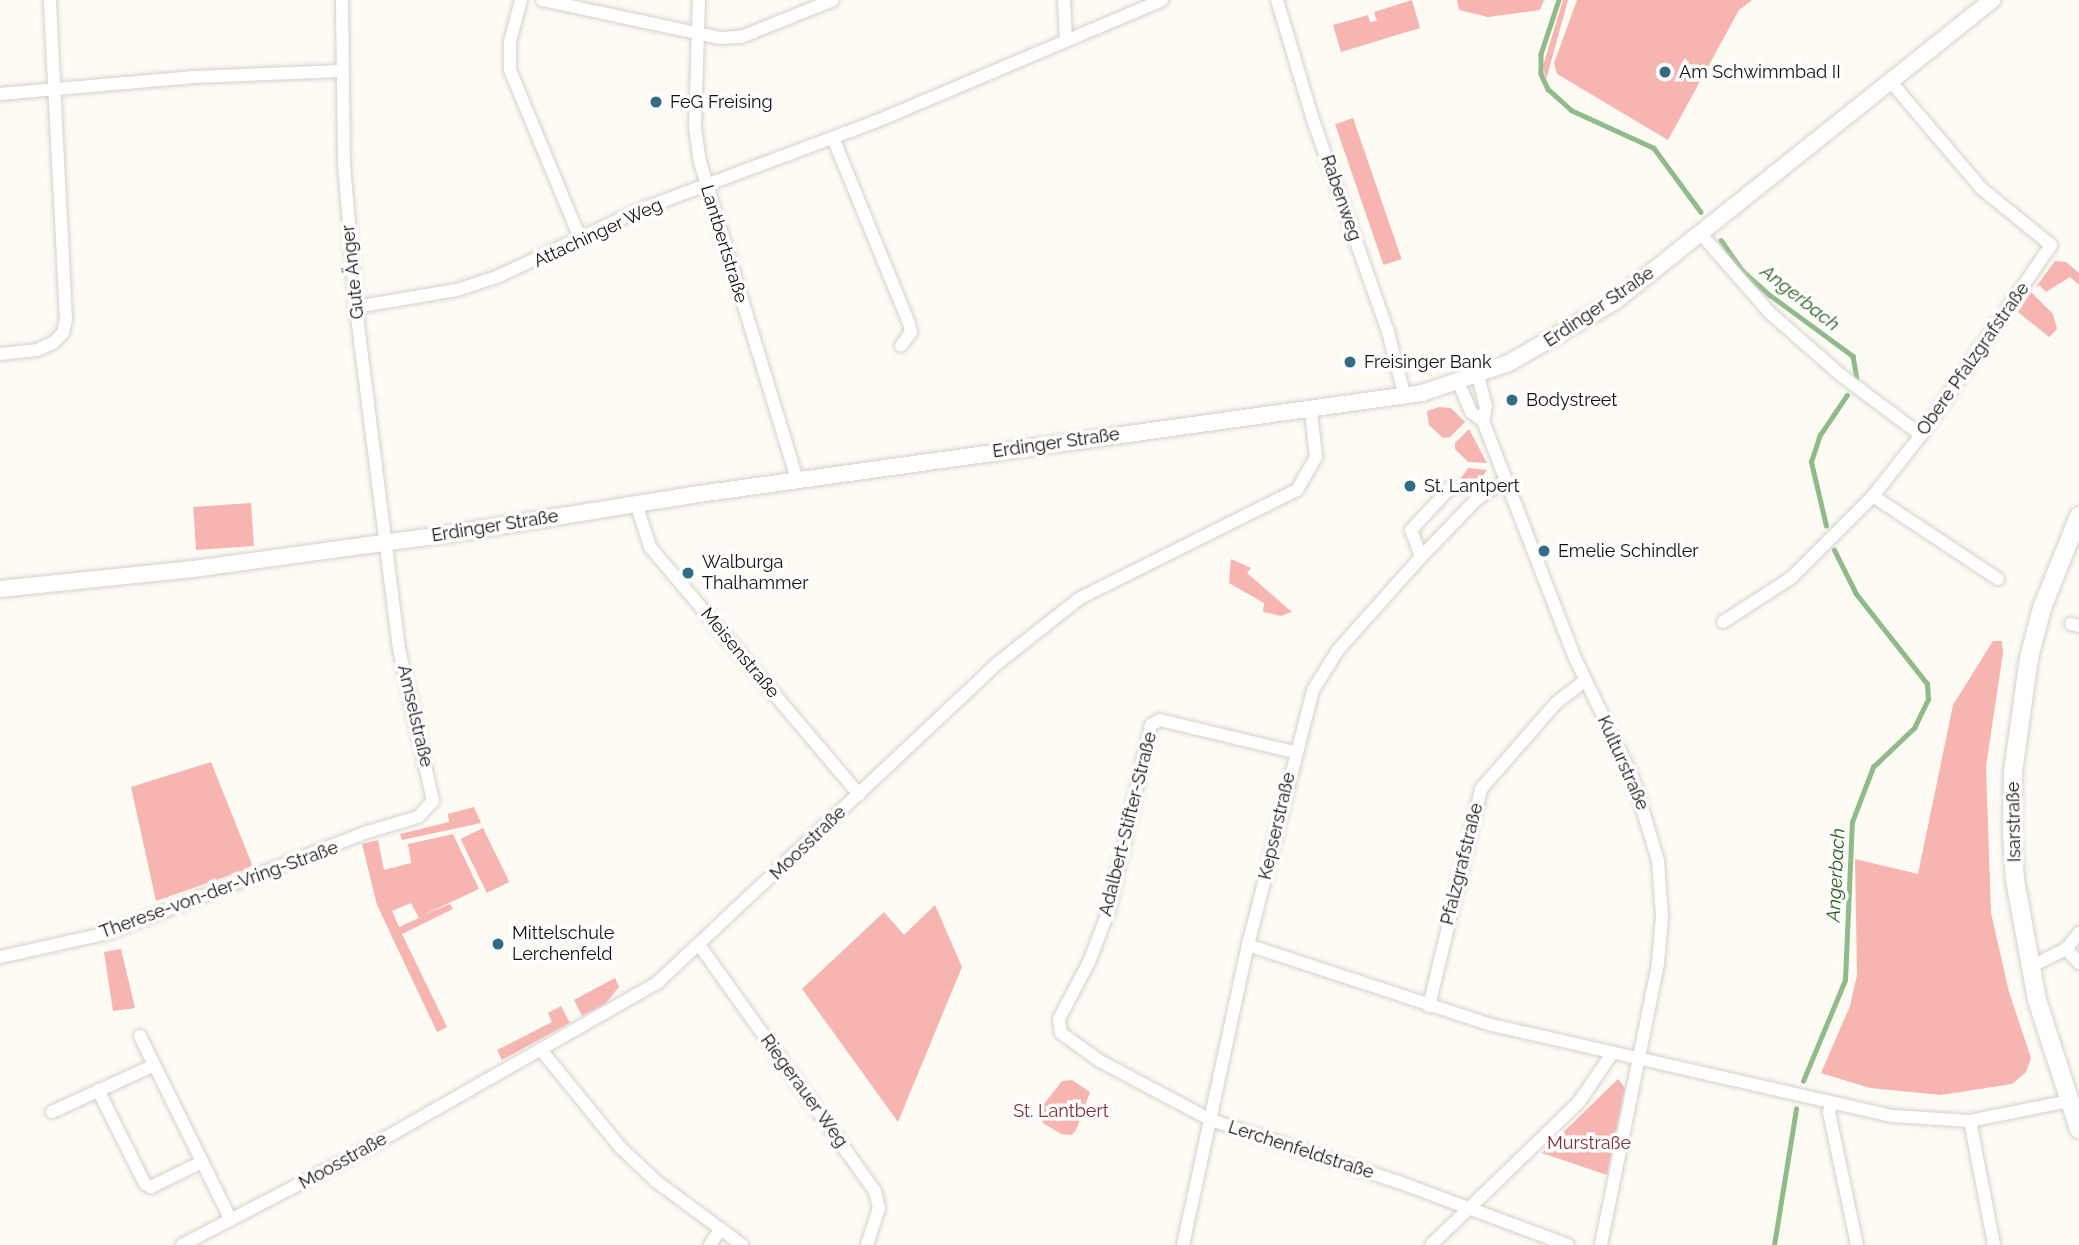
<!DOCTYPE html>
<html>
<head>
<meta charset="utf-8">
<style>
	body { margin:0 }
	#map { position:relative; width:2079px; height:1245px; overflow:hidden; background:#fefaf4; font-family:Raleway,sans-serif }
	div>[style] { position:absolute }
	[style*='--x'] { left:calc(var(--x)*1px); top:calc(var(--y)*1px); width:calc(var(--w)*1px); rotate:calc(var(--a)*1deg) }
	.green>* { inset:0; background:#f7b5b1; transform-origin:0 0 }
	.stream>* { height:4.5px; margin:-2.25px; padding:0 2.25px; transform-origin:2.25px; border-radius:2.25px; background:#91ba8b }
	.roads { filter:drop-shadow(0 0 2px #d4d1cb) drop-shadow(0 0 2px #d4d1cb) }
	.minor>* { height:12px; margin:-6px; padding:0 6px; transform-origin:6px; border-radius:6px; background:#fff }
	.tertiary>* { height:16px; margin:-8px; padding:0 8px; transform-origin:8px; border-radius:8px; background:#fff }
	.secondary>* { height:18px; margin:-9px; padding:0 9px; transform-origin:9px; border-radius:9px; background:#fff }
	.dots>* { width:19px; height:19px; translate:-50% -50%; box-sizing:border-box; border:4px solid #fff; border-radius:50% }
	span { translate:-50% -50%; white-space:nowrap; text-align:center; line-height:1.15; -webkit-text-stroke:7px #fff; paint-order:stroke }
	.poi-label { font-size:18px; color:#13110f }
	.left { translate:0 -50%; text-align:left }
	.street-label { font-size:18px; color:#13110f }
	.park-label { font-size:18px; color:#7f3131 }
	.water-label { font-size:19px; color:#275d1f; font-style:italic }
</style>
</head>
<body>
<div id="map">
	<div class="green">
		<i style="clip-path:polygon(1412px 0,1420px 28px,1341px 52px,1333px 25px,1368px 15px,1370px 22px,1377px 21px,1374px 12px)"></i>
		<i style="clip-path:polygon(1457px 0,1544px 0,1540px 10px,1488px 17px,1459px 10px)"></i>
		<i style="clip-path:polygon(1563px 0,1568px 0,1546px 80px,1543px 66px)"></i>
		<i style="clip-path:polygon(1577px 0,1752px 0,1739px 10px,1668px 140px,1557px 74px,1554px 63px)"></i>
		<i style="left:1353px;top:118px;width:149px;height:19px;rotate:71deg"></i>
		<i style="clip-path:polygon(2055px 261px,2066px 262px,2079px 273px,2079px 285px,2070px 277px,2046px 292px,2039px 285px,2035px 288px)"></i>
		<i style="clip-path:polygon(2031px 292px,2053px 314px,2057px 329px,2049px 337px,2018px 312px)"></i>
		<i style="clip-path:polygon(1439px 407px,1451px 408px,1465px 422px,1450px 437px,1443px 438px,1429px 425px,1427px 411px)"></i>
		<i style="clip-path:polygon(1469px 429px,1487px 463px,1468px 462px,1455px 449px,1455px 443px)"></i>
		<i style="clip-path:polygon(1468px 468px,1487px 470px,1472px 491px,1459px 481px)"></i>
		<i style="left:251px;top:503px;width:43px;height:58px;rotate:86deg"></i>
		<i style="clip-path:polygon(1231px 559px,1251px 568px,1247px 573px,1292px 612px,1281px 616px,1263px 612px,1264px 603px,1229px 583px)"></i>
		<i style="clip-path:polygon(1993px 641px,2002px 641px,2003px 653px,1986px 766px,1991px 913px,2009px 992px,2031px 1058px,2026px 1072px,2012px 1084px,1941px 1095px,1870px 1088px,1821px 1073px,1850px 1006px,1857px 975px,1855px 859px,1918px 874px,1953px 705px)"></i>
		<i style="clip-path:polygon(211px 762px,253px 867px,156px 901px,131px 787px)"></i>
		<i style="clip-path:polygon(474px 807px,481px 823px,402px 840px,400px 834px,449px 822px,448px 814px)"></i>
		<i style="left:483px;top:828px;width:60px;height:25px;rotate:64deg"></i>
		<i style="clip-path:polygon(evenodd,453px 834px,479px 889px,421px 916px,450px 904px,453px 909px,402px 934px,447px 1027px,437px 1032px,377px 905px,362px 844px,378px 840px,384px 870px,411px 863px,408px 844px,453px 834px,411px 903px,419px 918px,399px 927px,392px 911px,411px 903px)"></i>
		<i style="clip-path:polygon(935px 905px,962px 967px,898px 1122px,802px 989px,884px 912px,904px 935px)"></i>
		<i style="clip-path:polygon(121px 949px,135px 1008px,113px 1011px,104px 952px)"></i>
		<i style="clip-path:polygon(615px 978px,619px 987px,605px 1004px,582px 1016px,574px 1000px)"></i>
		<i style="clip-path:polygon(561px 1006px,570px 1023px,502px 1060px,497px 1050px,552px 1022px,548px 1013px)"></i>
		<i style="clip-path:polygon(1618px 1079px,1625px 1088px,1607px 1175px,1542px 1153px)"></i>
		<i style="clip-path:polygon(1072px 1080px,1090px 1092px,1076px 1130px,1072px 1135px,1061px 1134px,1043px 1123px,1040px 1109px,1062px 1081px)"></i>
	</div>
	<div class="stream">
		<i style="--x:1559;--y:0;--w:57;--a:108.4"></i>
		<i style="--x:1541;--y:54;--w:20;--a:90"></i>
		<i style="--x:1541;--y:74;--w:17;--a:65"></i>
		<i style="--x:1548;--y:89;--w:31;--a:42"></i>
		<i style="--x:1571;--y:110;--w:91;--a:24.6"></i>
		<i style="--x:1654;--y:148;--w:79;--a:53.7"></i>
		<i style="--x:1721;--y:240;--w:38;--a:55"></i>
		<i style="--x:1743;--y:271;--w:36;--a:42"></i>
		<i style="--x:1770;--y:295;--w:103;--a:36.3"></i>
		<i style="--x:1853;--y:356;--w:22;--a:80"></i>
		<i style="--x:1826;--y:526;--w:66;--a:-103.2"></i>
		<i style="--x:1811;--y:462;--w:28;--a:-72"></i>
		<i style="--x:1820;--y:435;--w:48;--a:-56"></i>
		<i style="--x:1803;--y:1081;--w:109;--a:-67.4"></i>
		<i style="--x:1845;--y:980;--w:158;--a:-87.5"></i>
		<i style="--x:1852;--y:822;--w:59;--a:-69.1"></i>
		<i style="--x:1873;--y:767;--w:57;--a:-43.6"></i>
		<i style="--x:1914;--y:728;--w:32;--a:-64"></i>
		<i style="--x:1928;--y:699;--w:15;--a:-94"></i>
		<i style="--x:1927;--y:684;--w:115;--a:-128.3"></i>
		<i style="--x:1856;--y:594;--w:49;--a:-116.6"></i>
		<i style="--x:1774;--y:1245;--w:138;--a:-80.8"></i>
	</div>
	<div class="roads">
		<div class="minor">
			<i style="--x:521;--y:0;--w:43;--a:104.7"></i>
			<i style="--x:510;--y:42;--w:28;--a:90"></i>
			<i style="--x:510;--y:70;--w:182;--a:67.4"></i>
			<i style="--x:542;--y:0;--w:181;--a:12.1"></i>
			<i style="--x:719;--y:38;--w:22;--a:-3"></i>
			<i style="--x:741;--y:37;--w:99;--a:-21.9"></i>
			<i style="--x:699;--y:0;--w:127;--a:91.8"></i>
			<i style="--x:695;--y:127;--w:35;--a:82"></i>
			<i style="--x:700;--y:162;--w:332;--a:73"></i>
			<i style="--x:1064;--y:0;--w:38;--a:87"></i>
			<i style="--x:1277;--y:0;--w:125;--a:73.3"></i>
			<i style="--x:1313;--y:120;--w:225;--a:70.5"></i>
			<i style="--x:1388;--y:332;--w:67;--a:75.3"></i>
			<i style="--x:0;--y:94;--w:195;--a:-5"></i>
			<i style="--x:194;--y:77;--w:147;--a:-2.3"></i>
			<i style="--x:833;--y:138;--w:200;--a:67.7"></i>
			<i style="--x:909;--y:323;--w:9;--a:77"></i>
			<i style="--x:911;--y:332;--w:17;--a:126"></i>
			<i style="--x:1701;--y:234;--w:105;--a:48.9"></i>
			<i style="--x:1770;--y:313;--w:96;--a:41.2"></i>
			<i style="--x:1842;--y:376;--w:99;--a:36.8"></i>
			<i style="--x:356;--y:307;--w:102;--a:-9.6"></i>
			<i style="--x:457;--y:290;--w:44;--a:-18.4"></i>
			<i style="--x:499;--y:276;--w:158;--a:-25.1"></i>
			<i style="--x:642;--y:209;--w:249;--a:-20.5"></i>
			<i style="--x:875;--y:122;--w:312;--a:-23"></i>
			<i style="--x:0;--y:354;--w:37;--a:-6"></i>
			<i style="--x:37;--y:350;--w:17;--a:-24"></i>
			<i style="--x:53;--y:343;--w:14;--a:-45"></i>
			<i style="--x:63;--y:333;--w:14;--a:-78"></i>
			<i style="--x:66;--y:319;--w:319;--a:-92.9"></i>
			<i style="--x:1478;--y:375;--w:32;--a:76"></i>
			<i style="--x:1486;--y:406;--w:15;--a:101"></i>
			<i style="--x:1458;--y:381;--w:34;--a:67"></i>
			<i style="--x:1471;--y:412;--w:15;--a:37"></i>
			<i style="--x:1483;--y:421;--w:254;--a:68.8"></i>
			<i style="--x:1575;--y:658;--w:133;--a:64.2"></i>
			<i style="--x:1633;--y:778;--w:87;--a:73.2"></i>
			<i style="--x:1658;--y:861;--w:55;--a:85.8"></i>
			<i style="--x:1662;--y:916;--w:48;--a:94.8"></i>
			<i style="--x:1658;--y:964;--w:287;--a:101.5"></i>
			<i style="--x:1873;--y:496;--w:150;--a:33.6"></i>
			<i style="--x:636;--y:503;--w:46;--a:72.3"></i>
			<i style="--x:650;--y:547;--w:324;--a:49.8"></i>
			<i style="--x:1421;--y:557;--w:29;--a:-110"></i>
			<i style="--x:1411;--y:530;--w:59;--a:-47.1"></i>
			<i style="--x:1723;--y:622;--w:81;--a:-32.9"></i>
			<i style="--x:1791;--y:578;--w:116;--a:-45"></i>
			<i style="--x:1873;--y:496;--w:78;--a:-51.8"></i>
			<i style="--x:1921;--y:435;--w:230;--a:-55.6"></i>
			<i style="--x:2051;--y:245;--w:89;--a:-140.9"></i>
			<i style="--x:1982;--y:189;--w:140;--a:-130.4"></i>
			<i style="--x:2071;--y:624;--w:8;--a:14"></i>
			<i style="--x:1294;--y:752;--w:138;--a:-166.6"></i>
			<i style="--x:1160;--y:720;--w:10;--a:151"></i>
			<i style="--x:1151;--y:725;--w:190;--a:102.8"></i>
			<i style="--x:1109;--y:910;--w:56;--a:111"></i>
			<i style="--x:1089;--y:962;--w:64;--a:117.8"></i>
			<i style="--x:1059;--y:1019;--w:14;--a:82"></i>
			<i style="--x:1061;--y:1033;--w:48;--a:35.7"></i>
			<i style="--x:1100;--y:1061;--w:126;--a:28"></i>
			<i style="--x:1211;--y:1120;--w:200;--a:18.3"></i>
			<i style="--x:1401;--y:1183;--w:178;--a:20.4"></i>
			<i style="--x:1248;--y:945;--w:257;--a:18.2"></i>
			<i style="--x:1492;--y:1025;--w:412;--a:12.8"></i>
			<i style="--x:1894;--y:1116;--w:76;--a:3.8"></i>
			<i style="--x:1970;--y:1121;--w:100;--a:-11.5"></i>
			<i style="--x:700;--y:946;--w:301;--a:54.5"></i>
			<i style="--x:875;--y:1191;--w:17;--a:77"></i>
			<i style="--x:879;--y:1208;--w:39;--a:108"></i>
			<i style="--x:2066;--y:949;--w:19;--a:47"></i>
			<i style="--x:0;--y:957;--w:111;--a:-12.5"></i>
			<i style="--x:108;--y:933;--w:275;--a:-21.3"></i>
			<i style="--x:364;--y:833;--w:56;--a:-16.5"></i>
			<i style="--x:418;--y:817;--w:22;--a:-47"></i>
			<i style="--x:433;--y:801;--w:156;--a:-102.6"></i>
			<i style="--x:399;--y:649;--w:345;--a:-97.2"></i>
			<i style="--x:356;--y:307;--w:143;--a:-94.8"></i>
			<i style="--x:344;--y:165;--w:165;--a:-90.7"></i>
			<i style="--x:2030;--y:967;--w:40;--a:-26.6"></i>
			<i style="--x:2066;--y:949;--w:21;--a:-51"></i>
			<i style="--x:1429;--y:1006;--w:223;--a:-76.5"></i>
			<i style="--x:1481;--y:789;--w:114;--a:-48.9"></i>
			<i style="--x:1556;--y:703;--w:37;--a:-38"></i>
			<i style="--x:140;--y:1036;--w:205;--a:63.7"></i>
			<i style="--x:542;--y:1051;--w:124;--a:50.9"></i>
			<i style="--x:620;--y:1147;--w:51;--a:43.4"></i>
			<i style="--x:657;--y:1182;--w:106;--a:36.5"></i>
			<i style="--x:98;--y:1090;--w:105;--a:63.4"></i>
			<i style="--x:145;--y:1184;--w:7;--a:27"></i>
			<i style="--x:151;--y:1187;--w:57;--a:-26.1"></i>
			<i style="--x:1832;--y:1104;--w:9;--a:111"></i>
			<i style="--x:1829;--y:1112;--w:136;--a:78.1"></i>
			<i style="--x:52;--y:1112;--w:112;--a:-24.7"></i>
			<i style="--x:1970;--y:1121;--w:126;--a:79"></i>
			<i style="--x:182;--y:1245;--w:197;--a:-27.5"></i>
			<i style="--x:357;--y:1154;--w:347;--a:-29.7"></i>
			<i style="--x:658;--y:982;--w:468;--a:-43.2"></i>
			<i style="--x:999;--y:662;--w:103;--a:-38.3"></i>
			<i style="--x:1080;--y:598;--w:242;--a:-26.5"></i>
			<i style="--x:1297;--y:490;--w:38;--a:-60"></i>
			<i style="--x:1316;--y:457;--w:46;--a:-96.2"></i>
			<i style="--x:710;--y:1245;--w:17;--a:-57"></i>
			<i style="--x:1183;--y:1245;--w:307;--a:-77.8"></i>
			<i style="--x:1248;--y:945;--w:263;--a:-75.7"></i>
			<i style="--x:1313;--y:690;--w:47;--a:-58"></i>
			<i style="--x:1338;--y:650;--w:125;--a:-48.3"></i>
			<i style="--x:1421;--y:557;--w:81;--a:-46"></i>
			<i style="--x:1477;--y:499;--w:35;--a:-33"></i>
			<i style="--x:1431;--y:1245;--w:206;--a:-44"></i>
			<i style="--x:1579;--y:1102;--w:57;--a:-55.8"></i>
		</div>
		<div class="tertiary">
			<i style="--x:0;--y:589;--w:194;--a:-5.9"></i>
			<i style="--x:193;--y:569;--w:265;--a:-7.8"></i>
			<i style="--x:456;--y:533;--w:239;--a:-9.1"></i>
			<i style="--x:692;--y:495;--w:737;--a:-7.95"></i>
			<i style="--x:1422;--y:393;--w:92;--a:-19"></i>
			<i style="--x:1509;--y:363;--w:121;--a:-30.2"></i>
			<i style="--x:1614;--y:302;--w:484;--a:-38.6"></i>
		</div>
		<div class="secondary">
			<i style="--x:2079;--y:516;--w:99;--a:111.9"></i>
			<i style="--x:2042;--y:608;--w:52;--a:104.6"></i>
			<i style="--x:2029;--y:658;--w:115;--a:98"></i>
			<i style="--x:2013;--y:772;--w:62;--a:90.9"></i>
			<i style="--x:2012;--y:834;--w:46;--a:86.3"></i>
			<i style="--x:2015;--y:880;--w:122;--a:79.6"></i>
			<i style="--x:2037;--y:1000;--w:136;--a:72"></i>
		</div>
	</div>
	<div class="dots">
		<i style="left:1665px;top:72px;background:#336b85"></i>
		<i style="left:656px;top:102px;background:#336b85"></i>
		<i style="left:1350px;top:362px;background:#336b85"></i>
		<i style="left:1512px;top:400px;background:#336b85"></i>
		<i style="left:1410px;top:486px;background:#336b85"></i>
		<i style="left:1544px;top:551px;background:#336b85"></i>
		<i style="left:688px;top:573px;background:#336b85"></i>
		<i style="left:498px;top:944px;background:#336b85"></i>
	</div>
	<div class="poi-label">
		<span class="left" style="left:1679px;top:72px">Am Schwimmbad II</span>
		<span class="left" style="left:670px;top:102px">FeG Freising</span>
		<span class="left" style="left:1364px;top:362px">Freisinger Bank</span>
		<span class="left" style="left:1526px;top:400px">Bodystreet</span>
		<span class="left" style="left:1424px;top:486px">St. Lantpert</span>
		<span class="left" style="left:1558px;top:551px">Emelie Schindler</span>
		<span class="left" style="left:702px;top:573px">Walburga<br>Thalhammer</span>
		<span class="left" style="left:512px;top:944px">Mittelschule<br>Lerchenfeld</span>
	</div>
	<div class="street-label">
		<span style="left:1341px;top:198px;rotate:71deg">Rabenweg</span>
		<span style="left:598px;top:233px;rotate:-25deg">Attachinger Weg</span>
		<span style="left:724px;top:244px;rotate:73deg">Lantbertstraße</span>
		<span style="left:353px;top:272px;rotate:-96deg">Gute Änger</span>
		<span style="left:1599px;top:307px;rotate:-34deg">Erdinger Straße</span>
		<span style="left:1973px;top:359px;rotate:-55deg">Obere Pfalzgrafstraße</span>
		<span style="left:1056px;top:443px;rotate:-8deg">Erdinger Straße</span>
		<span style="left:495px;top:526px;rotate:-9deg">Erdinger Straße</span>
		<span style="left:740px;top:653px;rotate:50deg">Meisenstraße</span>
		<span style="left:415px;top:716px;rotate:77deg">Amselstraße</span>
		<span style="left:1623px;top:763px;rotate:66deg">Kulturstraße</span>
		<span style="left:2014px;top:822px;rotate:-91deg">Isarstraße</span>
		<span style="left:1128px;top:824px;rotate:-76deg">Adalbert-Stifter-Straße</span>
		<span style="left:1277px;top:826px;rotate:-77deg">Kepserstraße</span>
		<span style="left:808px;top:843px;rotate:-44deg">Moosstraße</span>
		<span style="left:1462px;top:864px;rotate:-76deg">Pfalzgrafstraße</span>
		<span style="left:219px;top:890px;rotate:-20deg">Therese-von-der-Vring-Straße</span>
		<span style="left:804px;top:1091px;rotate:54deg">Riegerauer Weg</span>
		<span style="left:1301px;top:1150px;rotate:18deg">Lerchenfeldstraße</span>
		<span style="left:343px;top:1161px;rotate:-29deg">Moosstraße</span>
	</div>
	<div class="park-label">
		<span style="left:1061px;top:1111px">St. Lantbert</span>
		<span style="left:1589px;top:1143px">Murstraße</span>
	</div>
	<div class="water-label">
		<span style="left:1800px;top:298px;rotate:38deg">Angerbach</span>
		<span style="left:1836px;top:875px;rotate:-87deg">Angerbach</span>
	</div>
</div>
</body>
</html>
